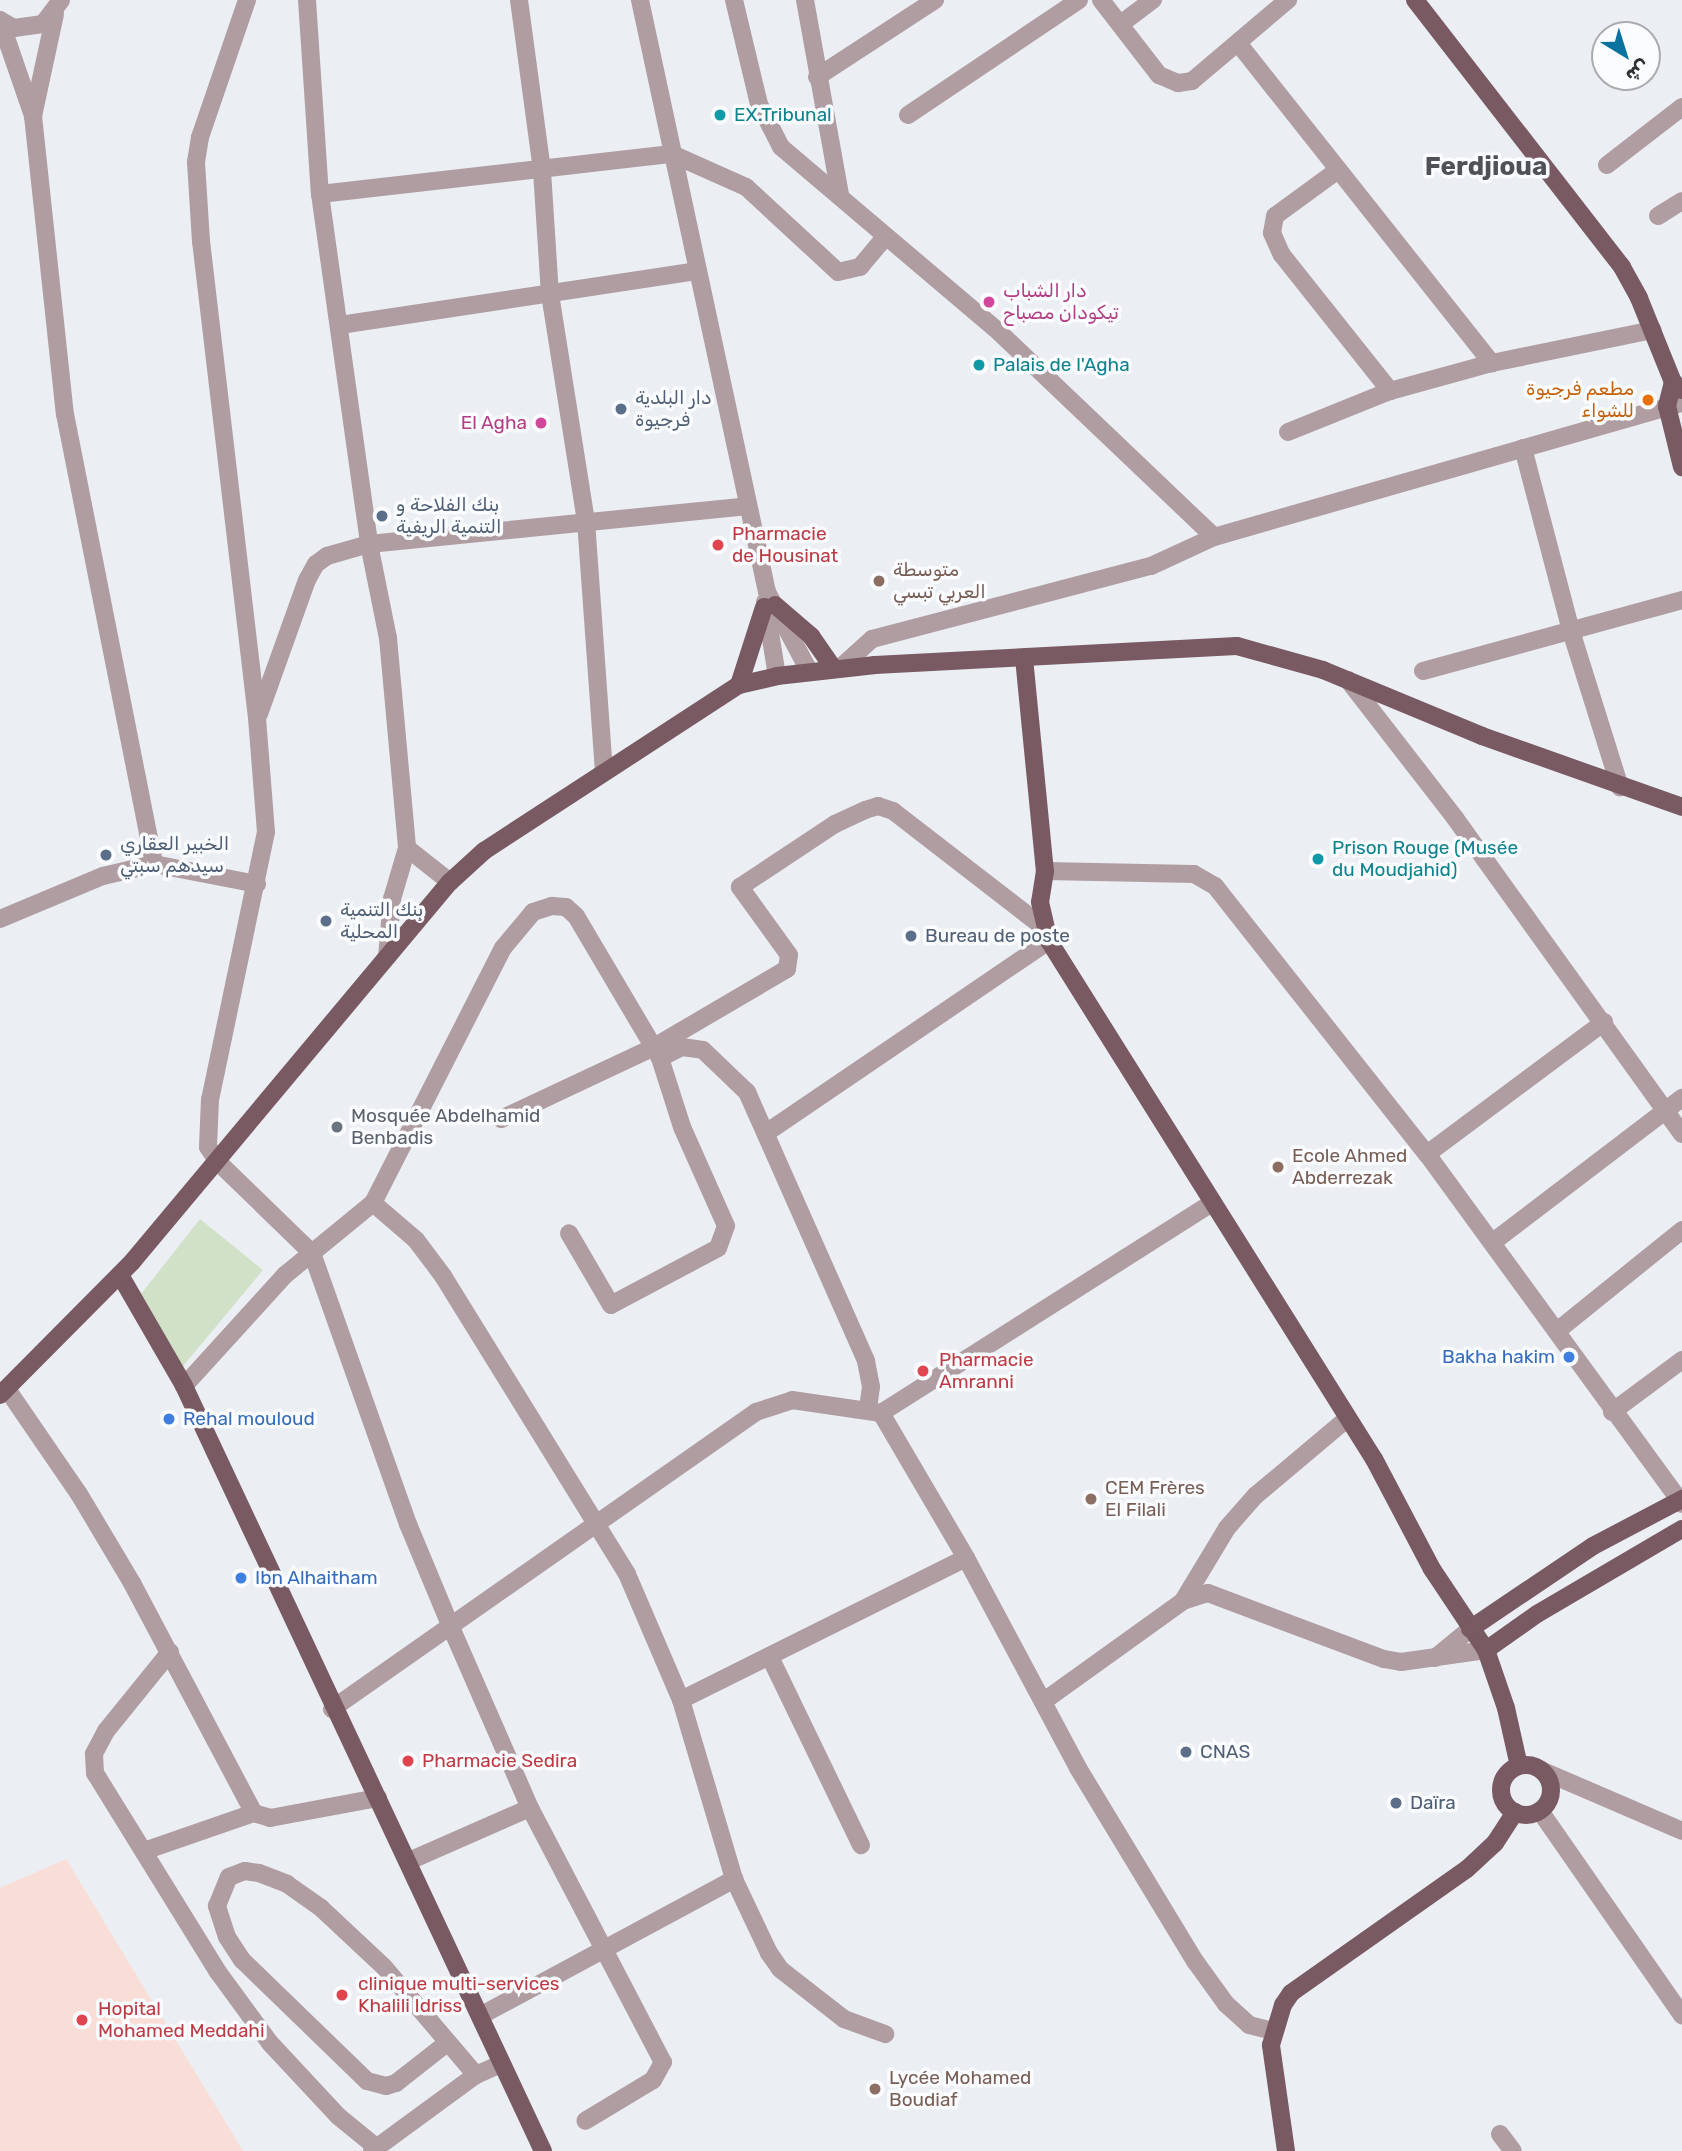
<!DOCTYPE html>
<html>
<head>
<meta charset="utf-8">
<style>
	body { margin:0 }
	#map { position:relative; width:1682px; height:2151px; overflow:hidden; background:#ebeff4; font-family:Rubik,"Noto Naskh Arabic",sans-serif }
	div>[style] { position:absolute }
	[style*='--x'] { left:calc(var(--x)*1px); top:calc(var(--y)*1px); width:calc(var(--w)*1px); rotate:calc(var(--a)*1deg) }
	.medical>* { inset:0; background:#f8ded7 }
	.green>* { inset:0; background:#d1e1c8 }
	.minor>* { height:18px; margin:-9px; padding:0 9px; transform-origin:9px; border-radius:9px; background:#af9da1 }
	.major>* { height:18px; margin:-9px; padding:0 9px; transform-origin:9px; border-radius:9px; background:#795a62 }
	.major>.ring { margin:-9px; padding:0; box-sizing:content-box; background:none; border:18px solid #795a62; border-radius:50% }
	.dots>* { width:19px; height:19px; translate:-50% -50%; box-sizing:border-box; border:4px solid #fafcff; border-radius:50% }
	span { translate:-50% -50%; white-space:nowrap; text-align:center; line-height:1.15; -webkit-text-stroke:7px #fafcff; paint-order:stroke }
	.culture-label { font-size:19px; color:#0d838f }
	.left { translate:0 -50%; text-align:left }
	.hotel-label { font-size:19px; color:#b23c85 }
	.right { translate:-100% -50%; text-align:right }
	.food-label { font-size:19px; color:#c56008 }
	.service-label { font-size:19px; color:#4e5e75 }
	.health-label { font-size:19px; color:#be3a42 }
	.education-label { font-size:19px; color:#785e54 }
	.worship-label { font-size:19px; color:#5b616d }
	.shop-label { font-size:19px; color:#366cbe }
	.district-label { font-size:26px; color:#4e5155; font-weight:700 }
	.north { position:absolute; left:1591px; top:21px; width:70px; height:70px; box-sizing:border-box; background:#fafcff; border:2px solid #a9abad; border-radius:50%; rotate:142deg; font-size:19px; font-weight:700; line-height:28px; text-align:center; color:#303133 }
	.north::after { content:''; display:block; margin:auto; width:24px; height:32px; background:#0a729e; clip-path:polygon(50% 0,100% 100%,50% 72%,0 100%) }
</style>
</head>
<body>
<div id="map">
	<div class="medical">
		<i style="clip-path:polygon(66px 1859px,243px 2151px,0 2151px,0 1888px)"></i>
	</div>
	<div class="green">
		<i style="clip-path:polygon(200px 1219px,263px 1270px,179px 1371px,137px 1299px)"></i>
	</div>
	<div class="minor">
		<i style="--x:247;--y:0;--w:145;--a:108.9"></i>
		<i style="--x:200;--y:137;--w:25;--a:99"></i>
		<i style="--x:196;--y:162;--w:79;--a:86.4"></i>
		<i style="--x:201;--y:241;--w:480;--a:83.3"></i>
		<i style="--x:257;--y:718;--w:114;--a:85.5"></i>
		<i style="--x:266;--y:832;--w:273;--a:101.8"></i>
		<i style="--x:210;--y:1099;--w:48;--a:92.4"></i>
		<i style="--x:208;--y:1147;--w:18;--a:56"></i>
		<i style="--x:218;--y:1162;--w:131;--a:44.1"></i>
		<i style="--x:312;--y:1253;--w:288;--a:70.5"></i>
		<i style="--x:408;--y:1524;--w:109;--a:67.4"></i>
		<i style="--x:450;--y:1625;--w:200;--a:66.4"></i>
		<i style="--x:530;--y:1808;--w:287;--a:62.4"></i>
		<i style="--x:663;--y:2062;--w:21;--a:119"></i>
		<i style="--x:653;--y:2080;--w:79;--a:148.9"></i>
		<i style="--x:307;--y:0;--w:194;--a:86.2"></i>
		<i style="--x:320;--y:194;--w:353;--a:82"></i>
		<i style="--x:369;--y:544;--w:96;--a:78.6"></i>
		<i style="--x:388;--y:638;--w:211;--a:84.8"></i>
		<i style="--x:407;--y:848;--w:53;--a:106.4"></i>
		<i style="--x:392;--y:899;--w:58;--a:94.9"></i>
		<i style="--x:519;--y:0;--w:173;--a:82.3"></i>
		<i style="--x:542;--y:171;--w:123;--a:86.3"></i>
		<i style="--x:550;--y:294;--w:230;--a:81"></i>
		<i style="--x:586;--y:521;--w:251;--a:85.9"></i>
		<i style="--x:640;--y:0;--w:605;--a:77.89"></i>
		<i style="--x:767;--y:592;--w:89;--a:62"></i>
		<i style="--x:734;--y:0;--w:107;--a:76.5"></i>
		<i style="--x:759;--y:104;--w:48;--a:62.9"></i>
		<i style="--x:781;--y:147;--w:287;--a:40.3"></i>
		<i style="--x:1000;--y:333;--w:296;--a:43.6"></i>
		<i style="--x:805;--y:0;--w:197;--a:79.8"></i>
		<i style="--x:1101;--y:0;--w:95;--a:52.3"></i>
		<i style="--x:1159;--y:75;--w:21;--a:23"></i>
		<i style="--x:1178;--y:83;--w:14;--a:-8"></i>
		<i style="--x:1192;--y:81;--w:126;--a:-40.2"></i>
		<i style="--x:0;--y:20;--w:102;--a:71"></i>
		<i style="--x:33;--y:116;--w:300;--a:83.9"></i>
		<i style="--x:65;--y:414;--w:459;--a:78.8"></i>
		<i style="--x:0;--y:20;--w:16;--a:30"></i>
		<i style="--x:14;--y:28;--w:29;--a:-8"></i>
		<i style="--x:43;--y:24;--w:30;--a:-53"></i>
		<i style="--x:1122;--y:23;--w:39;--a:-37"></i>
		<i style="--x:1238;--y:43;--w:409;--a:51.6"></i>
		<i style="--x:817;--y:77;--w:141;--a:-33.1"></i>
		<i style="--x:908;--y:115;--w:206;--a:-33.9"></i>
		<i style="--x:33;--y:116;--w:104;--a:-77.8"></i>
		<i style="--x:1607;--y:165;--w:95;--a:-37.7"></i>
		<i style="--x:1338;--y:170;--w:78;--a:143.9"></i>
		<i style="--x:1275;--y:216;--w:17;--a:100"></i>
		<i style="--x:1272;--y:233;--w:24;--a:66"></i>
		<i style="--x:1282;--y:255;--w:174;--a:51.5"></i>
		<i style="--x:320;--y:194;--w:354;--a:-6.5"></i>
		<i style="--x:672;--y:154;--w:81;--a:24"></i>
		<i style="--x:746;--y:187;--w:125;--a:42.7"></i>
		<i style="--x:838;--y:272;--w:23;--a:-13"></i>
		<i style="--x:860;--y:267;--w:38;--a:-50"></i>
		<i style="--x:1658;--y:216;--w:28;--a:-32"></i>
		<i style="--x:340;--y:325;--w:362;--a:-8.6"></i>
		<i style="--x:1288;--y:432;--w:110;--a:-21.9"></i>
		<i style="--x:1390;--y:391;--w:106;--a:-15.4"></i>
		<i style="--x:1492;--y:363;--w:164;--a:-11.6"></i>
		<i style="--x:1523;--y:448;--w:189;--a:75.3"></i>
		<i style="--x:1571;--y:631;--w:164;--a:72.6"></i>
		<i style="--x:765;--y:602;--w:75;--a:80.8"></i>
		<i style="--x:840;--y:668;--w:43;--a:-42.2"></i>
		<i style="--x:872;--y:639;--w:288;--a:-14.7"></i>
		<i style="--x:1151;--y:566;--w:69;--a:-24.7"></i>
		<i style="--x:1214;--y:537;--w:487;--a:-16"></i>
		<i style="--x:1423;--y:671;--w:269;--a:-15.3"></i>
		<i style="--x:1348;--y:680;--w:175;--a:52.2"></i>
		<i style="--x:1455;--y:818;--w:389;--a:54.3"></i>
		<i style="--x:259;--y:714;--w:142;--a:-70.3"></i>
		<i style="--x:307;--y:580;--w:18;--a:-61"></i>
		<i style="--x:316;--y:564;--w:14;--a:-36"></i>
		<i style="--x:327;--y:556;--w:44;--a:-15.9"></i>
		<i style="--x:369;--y:544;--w:381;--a:-5.7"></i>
		<i style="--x:407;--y:848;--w:55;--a:38.3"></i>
		<i style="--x:1045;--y:871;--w:149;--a:1.2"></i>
		<i style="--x:1194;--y:874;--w:24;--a:30"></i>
		<i style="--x:1215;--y:886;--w:342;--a:51.7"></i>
		<i style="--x:1427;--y:1154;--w:433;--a:53.9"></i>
		<i style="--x:0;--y:919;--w:112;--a:-22.7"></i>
		<i style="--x:103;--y:876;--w:52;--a:-13.2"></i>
		<i style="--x:154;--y:864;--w:105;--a:11"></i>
		<i style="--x:660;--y:1058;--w:25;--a:-27"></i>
		<i style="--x:682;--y:1047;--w:21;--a:8"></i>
		<i style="--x:703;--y:1050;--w:61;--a:43.7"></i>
		<i style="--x:747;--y:1092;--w:294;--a:66.1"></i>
		<i style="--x:866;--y:1361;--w:26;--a:79"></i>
		<i style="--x:871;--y:1387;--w:22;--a:98"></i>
		<i style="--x:501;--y:1119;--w:169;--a:-25.2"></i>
		<i style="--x:654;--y:1047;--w:154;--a:-30.4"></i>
		<i style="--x:787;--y:969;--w:14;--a:-82"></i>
		<i style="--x:789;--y:955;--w:84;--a:-125.8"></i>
		<i style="--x:740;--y:887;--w:114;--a:-33.6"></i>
		<i style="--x:835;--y:824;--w:33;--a:-25"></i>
		<i style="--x:865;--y:810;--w:14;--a:-17"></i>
		<i style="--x:878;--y:806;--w:16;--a:18"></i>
		<i style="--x:893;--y:811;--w:190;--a:37.7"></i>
		<i style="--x:766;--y:1133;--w:342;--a:-34.2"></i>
		<i style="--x:1427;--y:1154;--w:221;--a:-36.7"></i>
		<i style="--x:373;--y:1203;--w:57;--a:40.7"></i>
		<i style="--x:416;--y:1240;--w:45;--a:53.1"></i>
		<i style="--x:443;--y:1276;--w:350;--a:58.3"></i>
		<i style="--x:627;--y:1574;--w:137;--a:66.8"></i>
		<i style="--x:681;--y:1700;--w:187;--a:73.5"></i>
		<i style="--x:734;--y:1879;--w:82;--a:64.7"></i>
		<i style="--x:769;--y:1953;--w:19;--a:55"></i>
		<i style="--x:780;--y:1969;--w:81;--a:38"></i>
		<i style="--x:844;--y:2019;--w:44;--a:20.1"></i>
		<i style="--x:1493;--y:1242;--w:238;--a:-37.3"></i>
		<i style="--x:1557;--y:1331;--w:161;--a:-38.9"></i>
		<i style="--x:184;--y:1386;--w:150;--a:-47.7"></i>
		<i style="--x:285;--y:1275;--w:114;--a:-39.3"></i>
		<i style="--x:373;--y:1203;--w:286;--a:-63"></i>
		<i style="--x:503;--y:948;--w:47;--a:-50.2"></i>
		<i style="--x:533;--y:912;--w:20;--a:-18"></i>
		<i style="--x:552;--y:906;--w:14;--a:4"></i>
		<i style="--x:566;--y:907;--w:13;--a:42"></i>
		<i style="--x:576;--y:916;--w:165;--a:59.4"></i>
		<i style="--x:660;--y:1058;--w:72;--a:72.3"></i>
		<i style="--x:682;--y:1127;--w:108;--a:66"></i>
		<i style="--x:726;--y:1226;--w:23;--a:110"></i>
		<i style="--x:718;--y:1248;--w:121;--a:152"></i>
		<i style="--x:611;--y:1305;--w:83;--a:-120.3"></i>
		<i style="--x:7;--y:1389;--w:127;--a:55.6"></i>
		<i style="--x:79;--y:1494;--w:104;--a:59.2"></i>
		<i style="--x:132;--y:1583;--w:260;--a:62.1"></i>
		<i style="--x:254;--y:1813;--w:17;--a:17"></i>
		<i style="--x:270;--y:1818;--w:110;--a:-10.5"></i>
		<i style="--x:1612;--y:1412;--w:87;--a:-36.6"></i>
		<i style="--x:881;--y:1413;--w:393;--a:-32.4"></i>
		<i style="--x:1183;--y:1601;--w:85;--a:-58.9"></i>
		<i style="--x:1227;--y:1528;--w:43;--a:-48.8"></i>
		<i style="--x:1255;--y:1496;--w:121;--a:-40"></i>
		<i style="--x:170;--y:1652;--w:102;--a:129"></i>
		<i style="--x:106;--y:1731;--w:26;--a:118"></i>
		<i style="--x:94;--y:1754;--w:19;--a:87"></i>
		<i style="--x:95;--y:1773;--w:234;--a:58.3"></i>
		<i style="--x:218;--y:1972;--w:88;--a:53.8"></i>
		<i style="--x:270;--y:2043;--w:100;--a:47"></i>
		<i style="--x:338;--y:2116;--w:49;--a:39.2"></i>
		<i style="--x:770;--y:1657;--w:209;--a:64.2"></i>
		<i style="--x:1435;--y:1658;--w:45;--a:-39.6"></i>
		<i style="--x:681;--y:1700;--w:318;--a:-26.5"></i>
		<i style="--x:1044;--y:1701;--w:171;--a:-35.7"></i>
		<i style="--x:1183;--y:1601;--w:26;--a:-18"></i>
		<i style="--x:1208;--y:1593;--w:188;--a:20.6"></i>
		<i style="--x:1384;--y:1659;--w:17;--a:10"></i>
		<i style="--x:1401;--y:1662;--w:86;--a:-8"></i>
		<i style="--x:332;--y:1709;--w:518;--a:-35.01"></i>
		<i style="--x:756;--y:1412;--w:38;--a:-18"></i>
		<i style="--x:792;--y:1400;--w:90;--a:8.3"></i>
		<i style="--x:881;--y:1413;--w:168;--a:59.6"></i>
		<i style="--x:966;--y:1558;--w:238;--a:61.9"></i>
		<i style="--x:1078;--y:1768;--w:226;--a:58.8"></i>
		<i style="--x:1195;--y:1961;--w:53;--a:54.2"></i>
		<i style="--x:1226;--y:2004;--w:31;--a:42"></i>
		<i style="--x:1249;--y:2025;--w:25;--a:14"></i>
		<i style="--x:1543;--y:1771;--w:151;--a:23.3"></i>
		<i style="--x:1540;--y:1811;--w:249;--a:55.2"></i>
		<i style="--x:144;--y:1851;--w:116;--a:-19.1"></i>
		<i style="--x:409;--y:1861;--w:132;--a:-23.7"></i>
		<i style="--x:480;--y:2016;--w:289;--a:-28.3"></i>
		<i style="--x:447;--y:2043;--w:65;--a:141.9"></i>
		<i style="--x:396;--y:2083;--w:10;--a:163"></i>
		<i style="--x:386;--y:2086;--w:20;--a:-165"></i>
		<i style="--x:367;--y:2081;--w:174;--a:-135.9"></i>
		<i style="--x:242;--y:1960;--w:27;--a:-123"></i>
		<i style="--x:227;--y:1937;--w:33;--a:-108"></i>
		<i style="--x:217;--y:1906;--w:31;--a:-68"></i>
		<i style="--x:229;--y:1877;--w:17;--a:-21"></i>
		<i style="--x:245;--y:1871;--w:14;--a:8"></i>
		<i style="--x:259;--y:1873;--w:30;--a:21"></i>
		<i style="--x:287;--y:1884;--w:42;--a:35.2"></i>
		<i style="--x:321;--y:1908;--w:86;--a:43.1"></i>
		<i style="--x:384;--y:1967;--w:142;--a:49.6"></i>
		<i style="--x:1500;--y:2134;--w:21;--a:53"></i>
		<i style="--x:372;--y:2151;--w:129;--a:-36.2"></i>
		<i style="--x:476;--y:2075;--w:27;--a:-24"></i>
	</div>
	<div class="major">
		<i style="--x:1415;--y:0;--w:338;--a:52.2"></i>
		<i style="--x:1622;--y:267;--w:35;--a:61"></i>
		<i style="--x:1639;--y:298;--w:91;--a:68"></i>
		<i style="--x:1673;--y:382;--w:12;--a:42"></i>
		<i style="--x:1673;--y:382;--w:25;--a:104"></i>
		<i style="--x:1667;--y:406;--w:63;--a:76.2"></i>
		<i style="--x:775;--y:605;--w:48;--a:40.7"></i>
		<i style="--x:811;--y:636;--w:40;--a:55.1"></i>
		<i style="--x:1024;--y:658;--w:214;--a:84.4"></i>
		<i style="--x:1045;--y:871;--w:31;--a:99"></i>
		<i style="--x:1040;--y:902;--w:40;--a:77"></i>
		<i style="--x:1049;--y:941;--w:612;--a:57.9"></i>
		<i style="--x:1374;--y:1459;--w:124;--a:62.2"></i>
		<i style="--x:1432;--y:1569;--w:97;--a:56.3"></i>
		<i style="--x:1486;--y:1650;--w:61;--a:71"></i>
		<i style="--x:1506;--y:1708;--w:59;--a:77.4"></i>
		<i style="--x:739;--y:685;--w:82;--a:-72.2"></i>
		<i style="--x:120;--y:1275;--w:128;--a:60"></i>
		<i style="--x:184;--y:1386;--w:845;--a:64.86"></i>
		<i style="--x:0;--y:1395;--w:187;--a:-45.2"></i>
		<i style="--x:132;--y:1262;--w:496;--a:-50.1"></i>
		<i style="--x:450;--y:882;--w:46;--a:-42.4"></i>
		<i style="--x:484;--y:851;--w:304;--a:-33.1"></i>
		<i style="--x:739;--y:685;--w:39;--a:-13"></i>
		<i style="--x:777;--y:676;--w:99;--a:-6.4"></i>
		<i style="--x:875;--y:665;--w:362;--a:-3"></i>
		<i style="--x:1237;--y:646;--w:89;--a:15.6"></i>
		<i style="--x:1323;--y:670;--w:172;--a:22.5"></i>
		<i style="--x:1482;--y:736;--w:212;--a:19.5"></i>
		<i style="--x:1470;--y:1629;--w:148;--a:-34"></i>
		<i style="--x:1593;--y:1546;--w:101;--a:-27.8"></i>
		<i style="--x:1486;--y:1650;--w:62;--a:-35.2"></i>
		<i style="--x:1537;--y:1614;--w:168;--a:-30.4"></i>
		<i class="ring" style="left:1501px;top:1765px;width:32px;height:32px"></i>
		<i style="--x:1286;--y:2151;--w:107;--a:-98.1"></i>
		<i style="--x:1271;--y:2045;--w:42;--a:-73.3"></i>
		<i style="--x:1283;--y:2005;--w:14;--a:-56"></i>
		<i style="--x:1291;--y:1993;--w:215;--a:-35.2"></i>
		<i style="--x:1467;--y:1869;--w:38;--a:-43"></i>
		<i style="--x:1495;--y:1843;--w:37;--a:-57"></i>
	</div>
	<div class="dots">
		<i style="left:720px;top:115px;background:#0f9aa8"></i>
		<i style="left:989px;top:302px;background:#d1479c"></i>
		<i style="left:979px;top:365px;background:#0f9aa8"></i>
		<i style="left:1648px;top:400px;background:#e8710a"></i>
		<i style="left:621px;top:409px;background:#5c6f8a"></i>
		<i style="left:541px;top:423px;background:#d1479c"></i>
		<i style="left:382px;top:516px;background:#5c6f8a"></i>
		<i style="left:718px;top:545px;background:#e0444e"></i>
		<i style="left:879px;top:581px;background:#8d6e63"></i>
		<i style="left:106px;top:855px;background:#5c6f8a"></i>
		<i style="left:1318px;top:859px;background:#0f9aa8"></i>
		<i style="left:326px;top:921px;background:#5c6f8a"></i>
		<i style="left:911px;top:936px;background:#5c6f8a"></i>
		<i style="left:337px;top:1127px;background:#6b7280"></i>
		<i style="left:1278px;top:1167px;background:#8d6e63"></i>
		<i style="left:1569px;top:1357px;background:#3f7fe0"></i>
		<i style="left:923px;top:1371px;background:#e0444e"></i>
		<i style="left:169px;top:1419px;background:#3f7fe0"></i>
		<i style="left:1091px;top:1499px;background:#8d6e63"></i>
		<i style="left:241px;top:1578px;background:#3f7fe0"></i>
		<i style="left:1186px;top:1752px;background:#5c6f8a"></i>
		<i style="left:408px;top:1761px;background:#e0444e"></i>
		<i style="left:1396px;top:1803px;background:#5c6f8a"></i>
		<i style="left:342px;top:1995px;background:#e0444e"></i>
		<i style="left:82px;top:2020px;background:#e0444e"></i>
		<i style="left:875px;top:2089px;background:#8d6e63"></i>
	</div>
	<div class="culture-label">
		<span class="left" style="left:734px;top:115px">EX.Tribunal</span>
		<span class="left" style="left:993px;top:365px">Palais de l'Agha</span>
		<span class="left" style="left:1332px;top:859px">Prison Rouge (Musée<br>du Moudjahid)</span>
	</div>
	<div class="hotel-label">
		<span class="left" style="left:1003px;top:302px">دار الشباب<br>تيكودان مصباح</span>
		<span class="right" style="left:527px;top:423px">El Agha</span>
	</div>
	<div class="food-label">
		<span class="right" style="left:1634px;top:400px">مطعم فرجيوة<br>للشواء</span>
	</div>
	<div class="service-label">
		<span class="left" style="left:635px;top:409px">دار البلدية<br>فرجيوة</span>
		<span class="left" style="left:396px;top:516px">بنك الفلاحة و<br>التنمية الريفية</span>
		<span class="left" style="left:120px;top:855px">الخبير العقاري<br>سيدهم سبتي</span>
		<span class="left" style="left:340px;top:921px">بنك التنمية<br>المحلية</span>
		<span class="left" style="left:925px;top:936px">Bureau de poste</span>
		<span class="left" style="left:1200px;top:1752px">CNAS</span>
		<span class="left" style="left:1410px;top:1803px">Daïra</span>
	</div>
	<div class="health-label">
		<span class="left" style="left:732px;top:545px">Pharmacie<br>de Housinat</span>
		<span class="left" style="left:939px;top:1371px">Pharmacie<br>Amranni</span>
		<span class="left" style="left:422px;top:1761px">Pharmacie Sedira</span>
		<span class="left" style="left:358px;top:1995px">clinique multi-services<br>Khalili Idriss</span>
		<span class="left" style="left:98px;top:2020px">Hopital<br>Mohamed Meddahi</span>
	</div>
	<div class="education-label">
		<span class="left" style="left:893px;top:581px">متوسطة<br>العربي تبسي</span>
		<span class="left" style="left:1292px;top:1167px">Ecole Ahmed<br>Abderrezak</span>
		<span class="left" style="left:1105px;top:1499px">CEM Frères<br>El Filali</span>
		<span class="left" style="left:889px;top:2089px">Lycée Mohamed<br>Boudiaf</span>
	</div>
	<div class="worship-label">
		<span class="left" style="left:351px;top:1127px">Mosquée Abdelhamid<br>Benbadis</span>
	</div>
	<div class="shop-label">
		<span class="right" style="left:1555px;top:1357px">Bakha hakim</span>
		<span class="left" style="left:183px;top:1419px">Rehal mouloud</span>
		<span class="left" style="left:255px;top:1578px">Ibn Alhaitham</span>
	</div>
	<div class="district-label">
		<span style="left:1486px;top:167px">Ferdjioua</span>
	</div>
	<div class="north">ش</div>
</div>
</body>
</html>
